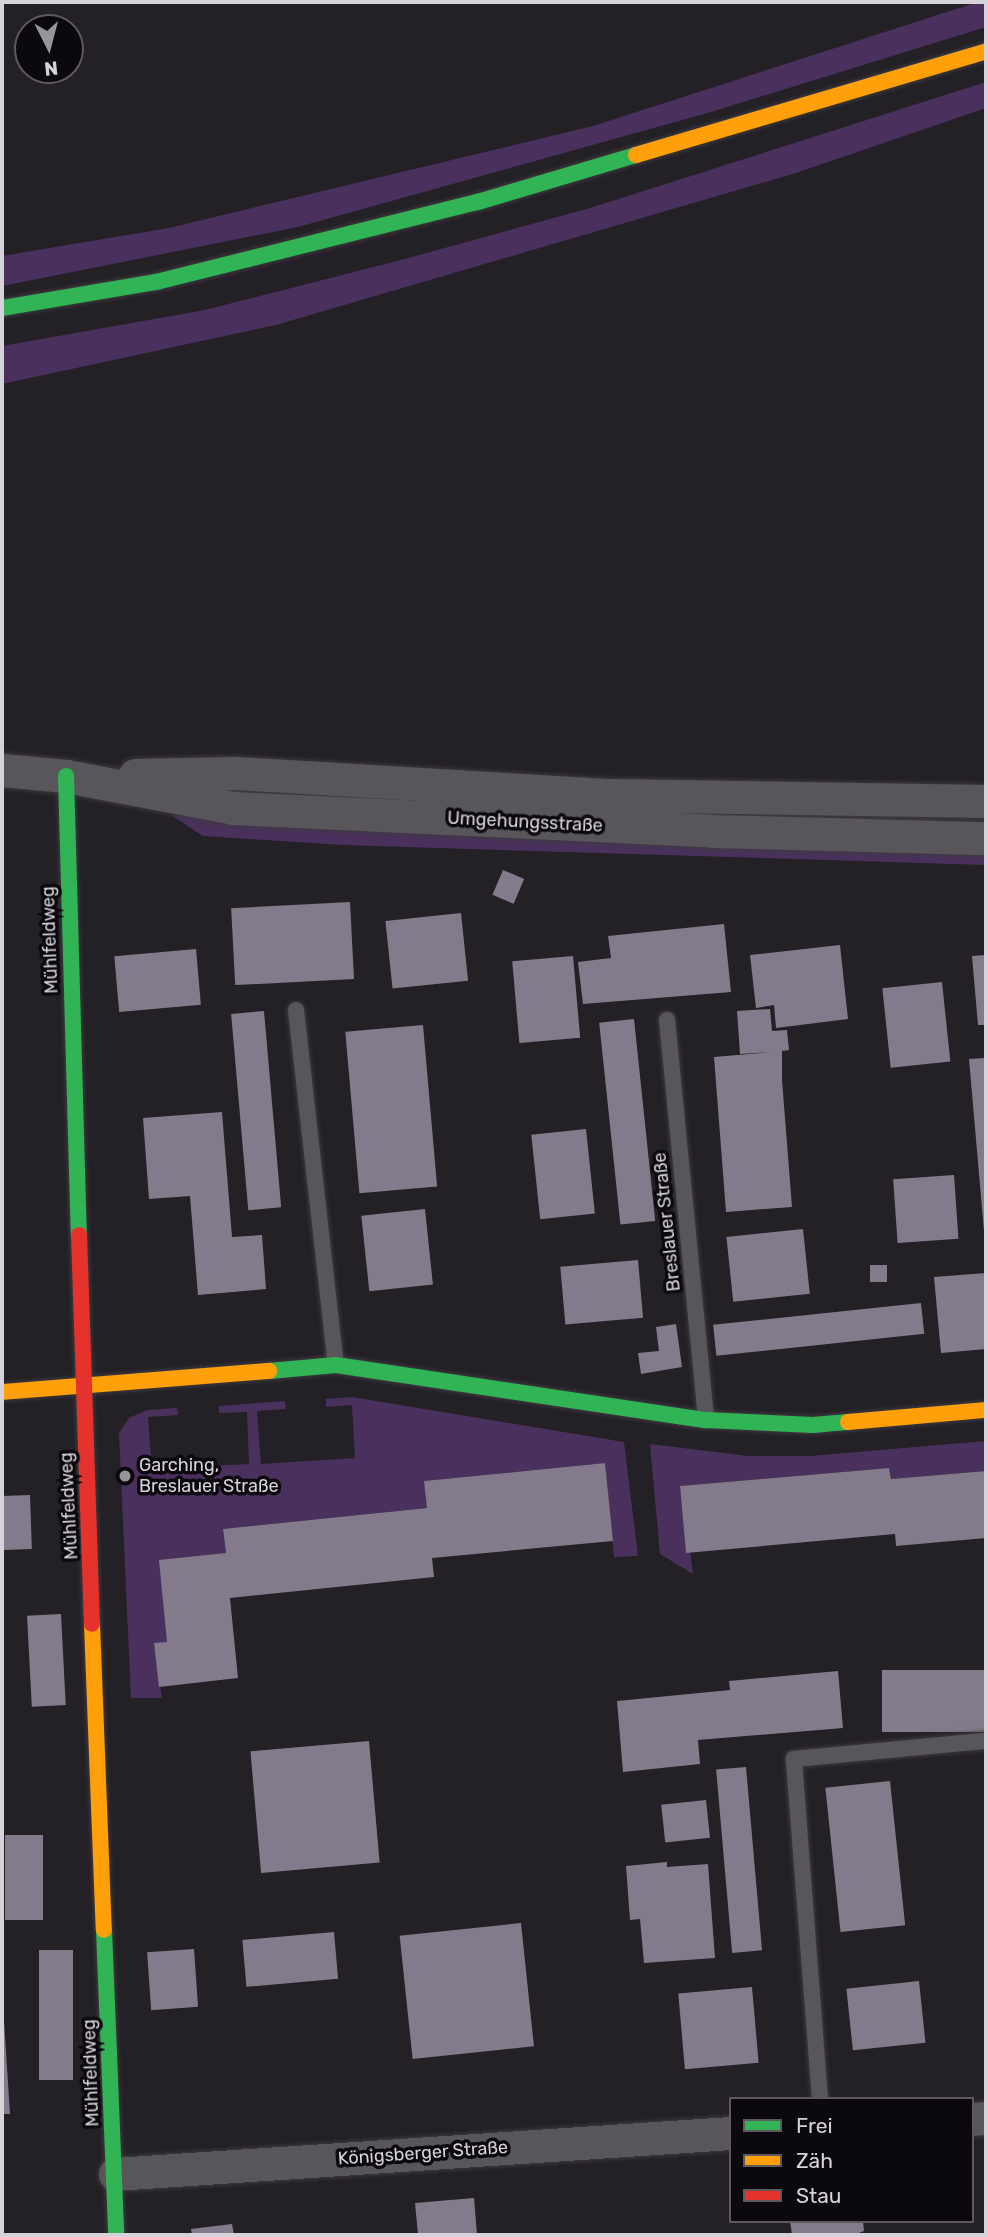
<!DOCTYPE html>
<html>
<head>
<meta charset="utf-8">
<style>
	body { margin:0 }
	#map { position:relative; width:988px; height:2237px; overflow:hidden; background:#232026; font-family:Rubik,sans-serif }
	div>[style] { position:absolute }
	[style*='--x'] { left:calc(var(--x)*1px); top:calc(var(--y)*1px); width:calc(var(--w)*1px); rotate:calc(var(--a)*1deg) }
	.green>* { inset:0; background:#4a315d }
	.building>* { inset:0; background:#837b8b; transform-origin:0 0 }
	.roads { filter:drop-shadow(0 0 2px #3d3a3f) drop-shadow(0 0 2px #3d3a3f) }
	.lane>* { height:16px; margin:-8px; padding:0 8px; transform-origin:8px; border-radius:8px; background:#59565b }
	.street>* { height:33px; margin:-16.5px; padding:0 16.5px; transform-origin:16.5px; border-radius:16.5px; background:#59565b }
	.fast>* { height:16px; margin:-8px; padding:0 8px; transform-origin:8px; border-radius:8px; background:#30b455 }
	.slow>* { height:16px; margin:-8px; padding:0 8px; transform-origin:8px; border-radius:8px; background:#ff9f0a }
	.jam>* { height:16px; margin:-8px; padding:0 8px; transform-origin:8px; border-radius:8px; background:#e5322d }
	.dots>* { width:19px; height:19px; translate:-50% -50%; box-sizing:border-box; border:4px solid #0c090e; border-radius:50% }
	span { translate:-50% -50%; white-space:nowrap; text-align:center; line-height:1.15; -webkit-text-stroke:7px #0c090e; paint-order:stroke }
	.street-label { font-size:18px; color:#d6d2d9 }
	.poi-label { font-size:18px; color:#d6d2d9 }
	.left { translate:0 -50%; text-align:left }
	.frame { position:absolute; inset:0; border:4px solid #d6d2d9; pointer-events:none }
	.legend { position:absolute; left:729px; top:2097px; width:245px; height:126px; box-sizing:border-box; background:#0c090e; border:2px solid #5d595f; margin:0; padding:9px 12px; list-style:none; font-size:21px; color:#d6d2d9 }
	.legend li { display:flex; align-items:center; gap:14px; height:35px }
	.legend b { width:35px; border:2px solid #5d595f }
	.north { position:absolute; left:14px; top:14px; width:70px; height:70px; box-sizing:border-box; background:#0c090e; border:2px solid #5d595f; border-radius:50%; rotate:174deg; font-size:19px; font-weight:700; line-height:28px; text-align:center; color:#d6d2d9 }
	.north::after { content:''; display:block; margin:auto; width:24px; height:32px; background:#97949a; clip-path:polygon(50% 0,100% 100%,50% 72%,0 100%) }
</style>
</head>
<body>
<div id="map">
	<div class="green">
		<i style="clip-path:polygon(978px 2px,986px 2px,986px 27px,711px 112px,298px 227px,2px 286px,2px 256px,169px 228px,593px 126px)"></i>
		<i style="clip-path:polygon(986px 82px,986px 108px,796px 173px,276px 325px,2px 384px,2px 346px,205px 310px,401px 260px,590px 208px)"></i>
		<i style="clip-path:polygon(171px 815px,340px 825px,986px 842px,986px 865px,343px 845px,203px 836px)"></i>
		<i style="clip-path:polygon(352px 1397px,624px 1442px,638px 1556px,614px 1557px,605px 1463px,425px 1481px,427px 1508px,223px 1529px,226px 1553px,167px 1642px,154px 1644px,162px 1698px,131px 1698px,119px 1433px,129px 1418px,147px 1410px,177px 1408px,178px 1415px,148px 1417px,152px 1469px,249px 1464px,247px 1412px,219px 1413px,219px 1406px,285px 1401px,286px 1409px,257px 1411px,261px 1464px,355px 1458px,352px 1405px,326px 1407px,326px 1399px)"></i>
		<i style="clip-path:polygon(986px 1441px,986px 1471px,891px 1479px,889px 1468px,680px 1486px,686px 1552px,690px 1552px,693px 1574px,660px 1554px,650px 1444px,748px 1456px,810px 1456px)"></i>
	</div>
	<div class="building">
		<i style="left:503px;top:870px;width:23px;height:27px;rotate:23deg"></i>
		<i style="left:350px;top:902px;width:77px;height:119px;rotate:87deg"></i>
		<i style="left:461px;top:913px;width:68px;height:76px;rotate:84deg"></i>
		<i style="clip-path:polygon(724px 924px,731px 992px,583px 1004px,578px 962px,611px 958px,608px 936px)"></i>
		<i style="clip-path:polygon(840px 945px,848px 1019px,776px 1028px,774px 1005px,756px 1008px,750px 955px)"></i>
		<i style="left:196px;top:949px;width:56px;height:82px;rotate:85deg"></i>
		<i style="clip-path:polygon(986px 955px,986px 1025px,978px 1025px,972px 956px)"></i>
		<i style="left:573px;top:956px;width:82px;height:61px;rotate:85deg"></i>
		<i style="left:942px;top:982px;width:80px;height:60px;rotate:84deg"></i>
		<i style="clip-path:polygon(770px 1009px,772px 1031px,787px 1030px,789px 1050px,782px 1051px,782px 1080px,792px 1207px,726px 1212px,714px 1057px,773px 1052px,740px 1054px,737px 1011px)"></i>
		<i style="left:264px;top:1011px;width:197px;height:33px;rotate:85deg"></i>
		<i style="left:634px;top:1019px;width:203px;height:35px;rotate:84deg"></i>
		<i style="left:423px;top:1025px;width:162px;height:78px;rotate:85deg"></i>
		<i style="clip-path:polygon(986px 1058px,986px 1231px,984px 1231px,969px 1059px)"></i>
		<i style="clip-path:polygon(222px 1112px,232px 1237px,262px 1235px,266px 1289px,198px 1295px,190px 1196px,149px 1199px,143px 1118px)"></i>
		<i style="left:586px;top:1129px;width:85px;height:55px;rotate:84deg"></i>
		<i style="left:954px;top:1175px;width:64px;height:61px;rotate:86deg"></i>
		<i style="left:425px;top:1209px;width:76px;height:64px;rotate:84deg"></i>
		<i style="left:803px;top:1229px;width:65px;height:77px;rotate:84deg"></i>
		<i style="left:638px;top:1260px;width:58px;height:78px;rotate:85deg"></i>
		<i style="left:870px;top:1265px;width:17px;height:17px"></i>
		<i style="clip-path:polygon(986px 1273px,986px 1349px,941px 1353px,934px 1277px)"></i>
		<i style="left:921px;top:1303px;width:31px;height:209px;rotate:84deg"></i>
		<i style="clip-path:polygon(676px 1324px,682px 1367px,641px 1374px,638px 1353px,659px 1351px,656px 1327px)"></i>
		<i style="clip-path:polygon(605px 1463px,613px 1541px,432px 1558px,434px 1577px,230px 1598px,238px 1678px,159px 1687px,154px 1643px,167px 1642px,159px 1560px,226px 1553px,223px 1529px,427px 1508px,424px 1481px)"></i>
		<i style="clip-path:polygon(889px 1468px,891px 1479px,986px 1471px,986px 1538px,896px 1546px,895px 1534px,686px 1553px,680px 1486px)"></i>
		<i style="left:30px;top:1495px;width:54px;height:28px;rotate:88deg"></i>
		<i style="left:61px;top:1614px;width:91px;height:34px;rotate:87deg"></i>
		<i style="left:986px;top:1670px;width:62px;height:104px;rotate:90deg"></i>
		<i style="clip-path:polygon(838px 1671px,843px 1728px,698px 1740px,700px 1764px,623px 1772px,617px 1701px,730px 1690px,729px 1681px)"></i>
		<i style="left:369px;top:1741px;width:122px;height:119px;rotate:85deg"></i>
		<i style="left:746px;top:1767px;width:184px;height:30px;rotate:85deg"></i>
		<i style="left:890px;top:1781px;width:145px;height:65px;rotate:84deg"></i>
		<i style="left:706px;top:1800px;width:38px;height:45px;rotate:84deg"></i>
		<i style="left:5px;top:1835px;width:38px;height:85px"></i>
		<i style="clip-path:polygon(667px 1862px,667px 1867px,708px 1864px,715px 1958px,644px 1963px,640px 1919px,630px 1920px,626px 1866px)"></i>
		<i style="left:521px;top:1923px;width:124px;height:122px;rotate:84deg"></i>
		<i style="left:334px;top:1932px;width:47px;height:92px;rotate:85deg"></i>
		<i style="left:194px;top:1949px;width:58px;height:47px;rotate:86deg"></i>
		<i style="left:39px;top:1950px;width:34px;height:130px"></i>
		<i style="left:919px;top:1981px;width:62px;height:73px;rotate:84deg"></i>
		<i style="left:752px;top:1987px;width:76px;height:74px;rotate:85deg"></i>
		<i style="clip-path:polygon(2px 1990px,10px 2114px,2px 2114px)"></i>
		<i style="clip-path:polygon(474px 2198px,477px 2235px,418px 2235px,415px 2203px)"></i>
		<i style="clip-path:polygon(790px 2221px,863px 2221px,864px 2231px,854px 2235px,792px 2235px)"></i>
		<i style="clip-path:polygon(232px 2224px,234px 2235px,192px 2235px,191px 2229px)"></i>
	</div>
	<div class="roads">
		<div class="lane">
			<i style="--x:296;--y:1010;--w:357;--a:83.6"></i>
			<i style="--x:667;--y:1020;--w:402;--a:84.4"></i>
			<i style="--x:820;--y:2099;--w:341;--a:-94.4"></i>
			<i style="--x:794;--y:1759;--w:193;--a:-5.4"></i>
		</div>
		<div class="street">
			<i style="--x:2;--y:770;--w:64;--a:5.4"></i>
			<i style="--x:66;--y:776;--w:170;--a:10.8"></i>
			<i style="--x:233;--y:808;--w:480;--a:2.7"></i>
			<i style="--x:712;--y:831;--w:274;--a:1.5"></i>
			<i style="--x:135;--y:775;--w:101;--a:-1.1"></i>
			<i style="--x:236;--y:773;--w:374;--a:3.4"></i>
			<i style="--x:609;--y:795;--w:377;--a:0.9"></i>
			<i style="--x:972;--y:2119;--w:14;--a:-4"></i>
			<i style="--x:115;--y:2174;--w:617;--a:-3.81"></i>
		</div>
		<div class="fast">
			<i style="--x:2;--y:308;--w:156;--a:-9.6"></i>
			<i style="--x:156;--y:282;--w:332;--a:-14"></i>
			<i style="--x:478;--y:202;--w:165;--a:-16.6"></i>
			<i style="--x:66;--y:776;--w:459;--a:88.4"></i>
			<i style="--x:269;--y:1371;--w:67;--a:-5.1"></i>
			<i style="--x:336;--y:1365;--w:374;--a:8.5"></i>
			<i style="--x:706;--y:1420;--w:107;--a:2.7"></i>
			<i style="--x:813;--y:1425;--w:35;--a:-5"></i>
			<i style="--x:104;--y:1930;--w:305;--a:87.7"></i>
		</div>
		<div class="slow">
			<i style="--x:636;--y:155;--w:365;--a:-16.5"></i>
			<i style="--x:2;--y:1392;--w:268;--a:-4.5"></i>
			<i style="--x:848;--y:1422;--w:139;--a:-5"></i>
			<i style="--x:92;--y:1624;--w:306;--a:87.8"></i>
		</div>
		<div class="jam">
			<i style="--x:79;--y:1235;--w:389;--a:88.1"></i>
		</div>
	</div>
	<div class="dots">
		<i style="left:125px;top:1476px;background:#97949a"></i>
	</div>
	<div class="street-label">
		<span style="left:525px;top:822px;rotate:3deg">Umgehungsstraße</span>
		<span style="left:50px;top:940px;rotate:-92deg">Mühlfeldweg</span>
		<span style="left:667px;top:1222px;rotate:-96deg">Breslauer Straße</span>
		<span style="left:69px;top:1506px;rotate:-93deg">Mühlfeldweg</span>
		<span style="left:91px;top:2073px;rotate:-92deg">Mühlfeldweg</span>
		<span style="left:423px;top:2153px;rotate:-4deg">Königsberger Straße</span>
	</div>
	<div class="poi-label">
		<span class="left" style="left:139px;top:1476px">Garching,<br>Breslauer Straße</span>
	</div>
	<div class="frame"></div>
	<ul class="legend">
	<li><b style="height:9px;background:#30b455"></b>Frei</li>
	<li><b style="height:9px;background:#ff9f0a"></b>Zäh</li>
	<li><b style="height:9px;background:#e5322d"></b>Stau</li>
	</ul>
	<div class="north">N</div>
</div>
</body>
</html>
